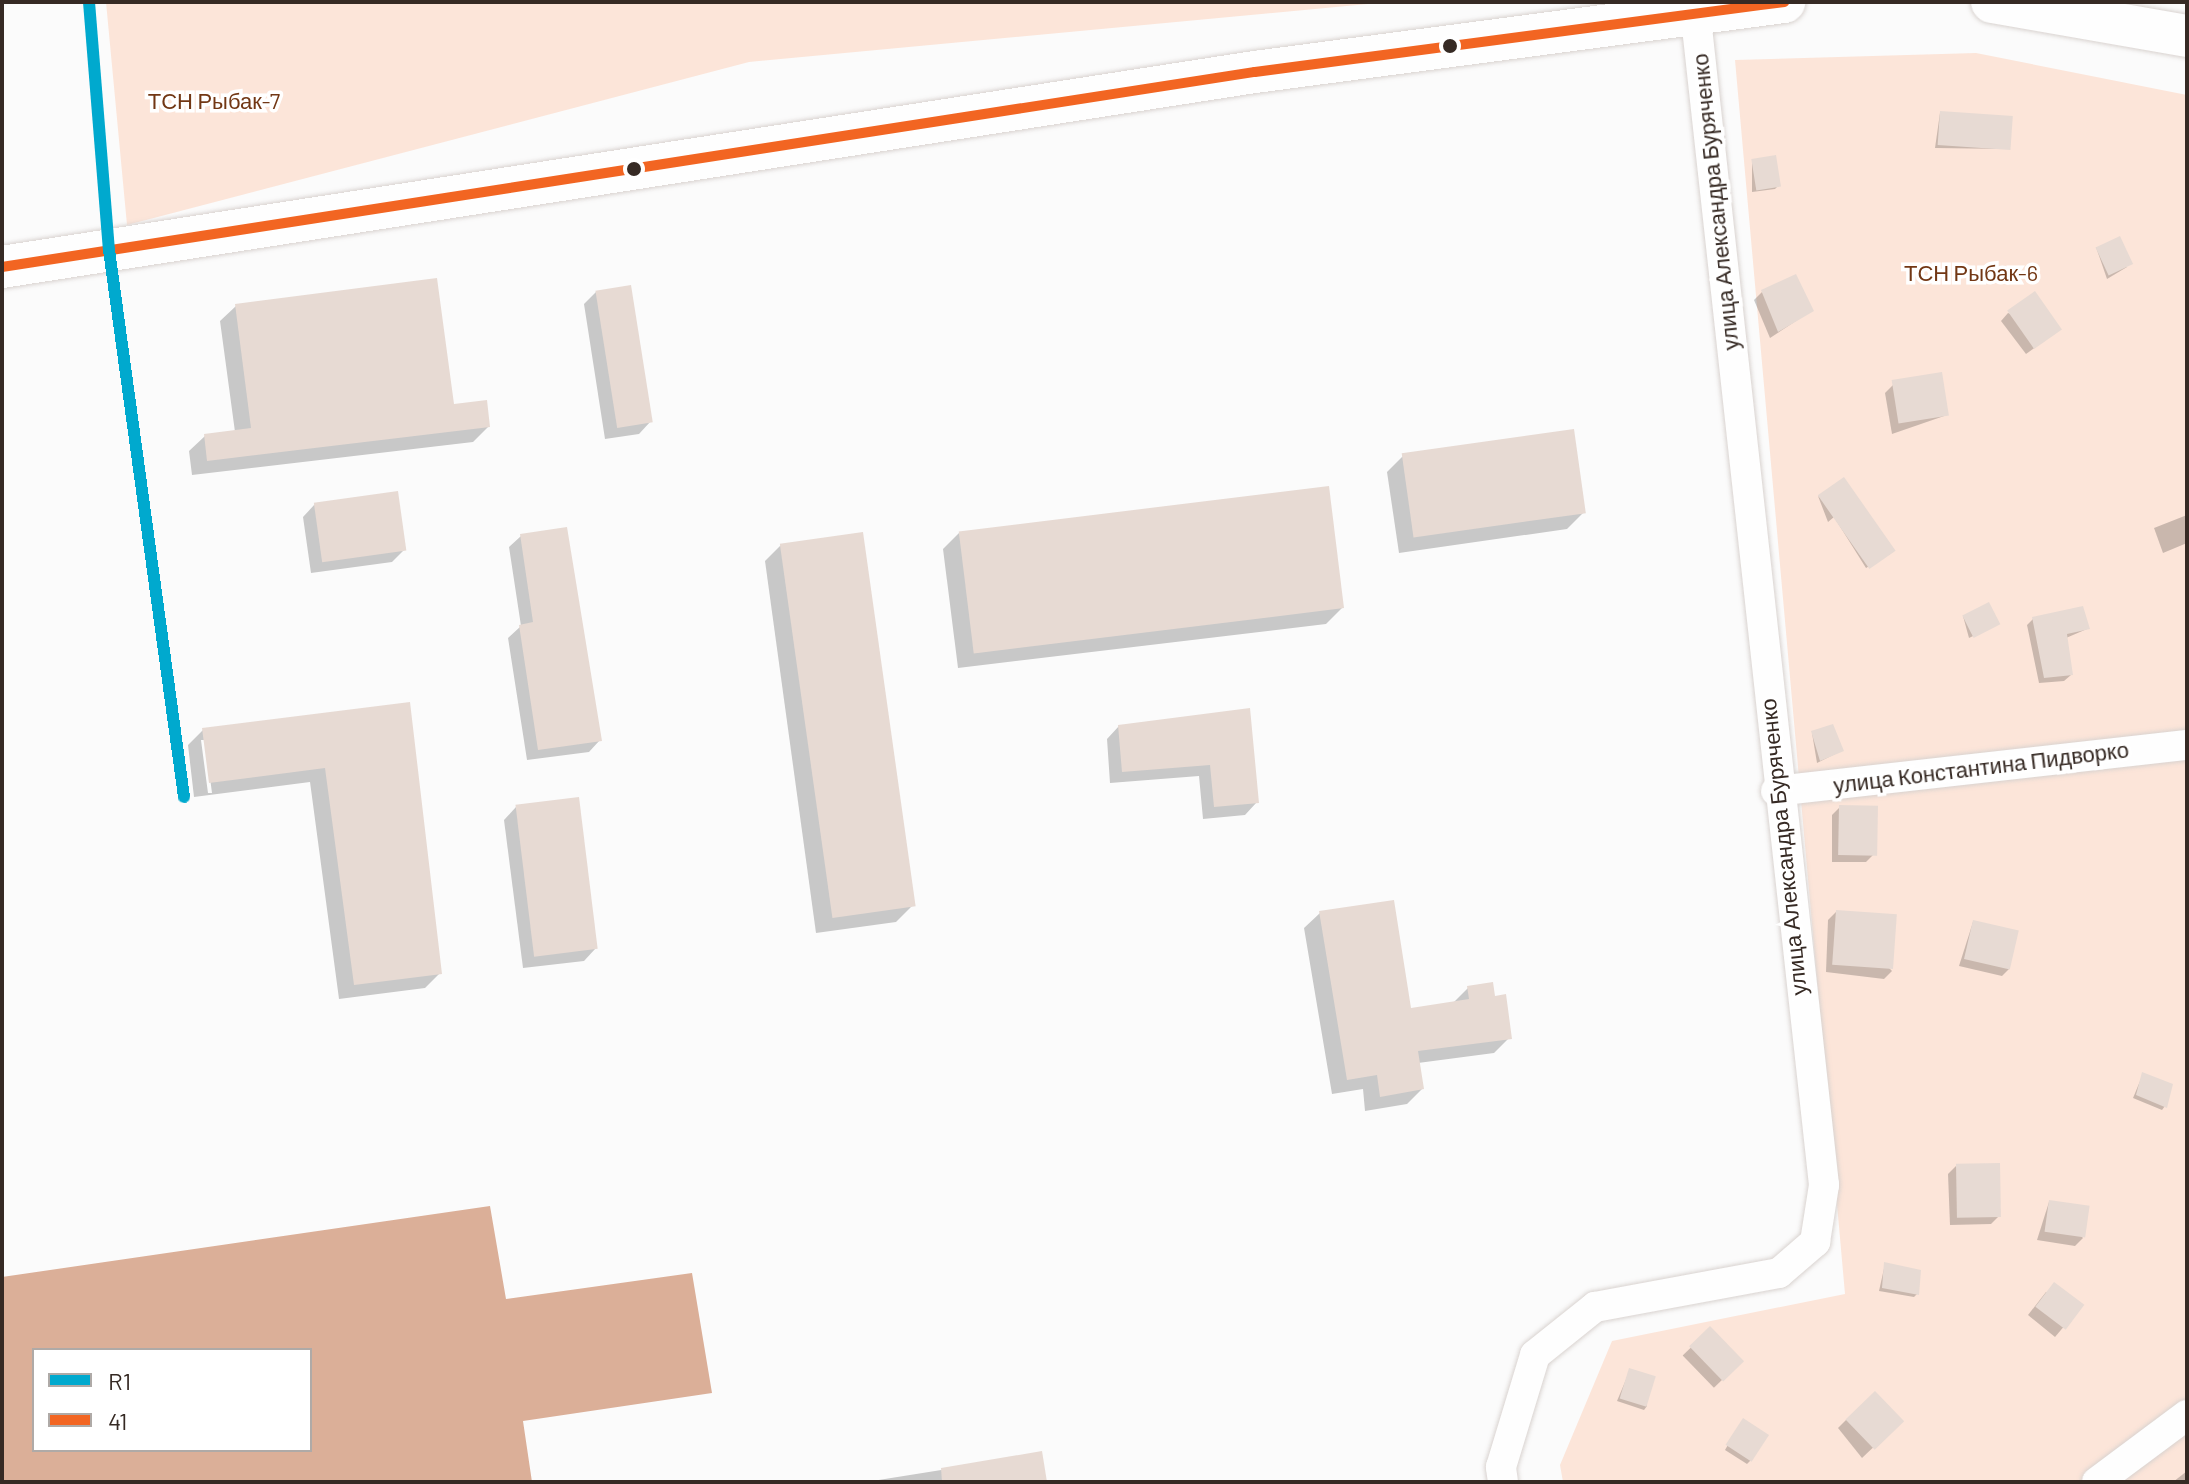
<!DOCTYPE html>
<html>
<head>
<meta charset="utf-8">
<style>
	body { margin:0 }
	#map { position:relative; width:2189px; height:1484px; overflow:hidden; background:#fbfbfb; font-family:Barlow,sans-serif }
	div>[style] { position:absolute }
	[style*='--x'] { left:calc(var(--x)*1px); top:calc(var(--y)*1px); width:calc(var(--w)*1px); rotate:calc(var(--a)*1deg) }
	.green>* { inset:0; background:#fce5d9 }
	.water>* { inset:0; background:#dbaf98 }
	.shadow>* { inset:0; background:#0003; transform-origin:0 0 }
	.building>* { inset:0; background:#e7dad3; transform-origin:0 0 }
	.roads { filter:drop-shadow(0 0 2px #d9d3d0) drop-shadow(0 0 2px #d9d3d0) }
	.street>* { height:30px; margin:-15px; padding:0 15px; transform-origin:15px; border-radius:15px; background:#fefefe }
	.secondary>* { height:42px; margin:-21px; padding:0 21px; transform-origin:21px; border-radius:21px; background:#fefefe }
	.bus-1>* { height:10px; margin:-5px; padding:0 5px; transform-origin:5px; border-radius:5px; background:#f26522 }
	.rail-1>* { height:12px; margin:-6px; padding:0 6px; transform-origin:6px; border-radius:6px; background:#00a9ce }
	.dots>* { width:22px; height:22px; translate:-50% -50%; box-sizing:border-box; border:4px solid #fff; border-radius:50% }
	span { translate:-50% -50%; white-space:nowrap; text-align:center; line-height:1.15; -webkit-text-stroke:7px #fff; paint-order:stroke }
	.park-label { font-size:22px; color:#723714 }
	.street-label { font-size:22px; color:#362a24 }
	.frame { position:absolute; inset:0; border:4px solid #362a24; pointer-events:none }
	.legend { position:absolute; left:32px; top:1348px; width:280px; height:104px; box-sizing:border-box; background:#fff; border:2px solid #afaaa7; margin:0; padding:10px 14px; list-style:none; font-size:24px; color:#362a24 }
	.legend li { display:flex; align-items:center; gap:16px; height:40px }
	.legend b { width:40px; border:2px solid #afaaa7 }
</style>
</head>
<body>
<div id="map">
	<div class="green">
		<i style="clip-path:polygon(106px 2px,1389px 2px,749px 62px,127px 225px)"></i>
		<i style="clip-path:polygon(1976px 53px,2187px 95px,2187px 1482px,1563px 1482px,1560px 1465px,1612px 1341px,1845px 1294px,1735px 60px)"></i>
	</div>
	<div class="water">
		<i style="clip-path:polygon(evenodd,490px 1206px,506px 1299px,692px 1273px,712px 1393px,523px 1421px,532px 1482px,2px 1482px,2px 1277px,490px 1206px,34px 1350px,310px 1350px,310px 1450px,34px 1450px,34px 1350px)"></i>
	</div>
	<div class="shadow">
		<i style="clip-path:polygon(1940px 113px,2007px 149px,1935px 148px)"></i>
		<i style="clip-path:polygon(1752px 160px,1778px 186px,1775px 189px,1752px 192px)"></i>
		<i style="clip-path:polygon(2096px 247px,2127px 267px,2107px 279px)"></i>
		<i style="clip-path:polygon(596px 292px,651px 421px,639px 434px,605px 439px,584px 304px)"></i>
		<i style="clip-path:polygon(1762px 292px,1811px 311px,1770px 338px,1754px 300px)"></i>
		<i style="clip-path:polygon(236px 306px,452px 406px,488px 427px,473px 442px,192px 475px,189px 451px,205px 436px,235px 432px,220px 321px)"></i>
		<i style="clip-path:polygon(2008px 313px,2059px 330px,2026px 354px,2001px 321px)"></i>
		<i style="clip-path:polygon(1893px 385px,1947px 415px,1892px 434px,1885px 393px)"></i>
		<i style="clip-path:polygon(1403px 456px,1584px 512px,1567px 529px,1399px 553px,1387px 472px)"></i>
		<i style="clip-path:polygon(1818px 496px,1890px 554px,1866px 568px,1834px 517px,1828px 522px)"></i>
		<i style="clip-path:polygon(315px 504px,404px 550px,392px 562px,311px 573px,303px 517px)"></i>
		<i style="clip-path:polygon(2187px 515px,2187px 543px,2163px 553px,2154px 528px)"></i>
		<i style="clip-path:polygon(960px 532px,1342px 608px,1326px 624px,958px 668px,943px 549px)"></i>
		<i style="clip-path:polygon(521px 536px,600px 740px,589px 752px,527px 760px,508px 638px,521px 626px,509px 547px)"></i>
		<i style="clip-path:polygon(781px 545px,913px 905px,896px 922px,816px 933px,765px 561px)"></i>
		<i style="clip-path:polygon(1963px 616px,1998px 624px,1969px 638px)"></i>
		<i style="clip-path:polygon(2033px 619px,2087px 629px,2066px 638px,2071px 675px,2064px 681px,2039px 683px,2027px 625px)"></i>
		<i style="clip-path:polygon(evenodd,408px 704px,440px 973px,425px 988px,339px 999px,310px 782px,194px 797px,188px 745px,203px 730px,408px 704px,201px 740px,205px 740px,212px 793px,208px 793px,201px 740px)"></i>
		<i style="clip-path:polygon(1248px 710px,1257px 802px,1245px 815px,1203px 819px,1199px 776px,1110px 783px,1107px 739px,1119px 726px)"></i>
		<i style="clip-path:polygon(1812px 733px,1841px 751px,1817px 763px)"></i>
		<i style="clip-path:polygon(516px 807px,596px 948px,584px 961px,523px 968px,504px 820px)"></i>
		<i style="clip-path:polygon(1840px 807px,1874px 854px,1866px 862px,1832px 862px,1832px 815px)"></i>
		<i style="clip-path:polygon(1836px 912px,1892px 971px,1884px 979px,1826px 972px,1828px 920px)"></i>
		<i style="clip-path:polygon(1320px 913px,1410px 1010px,1452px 1004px,1468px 988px,1494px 998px,1509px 1038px,1494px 1053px,1418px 1063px,1422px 1089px,1407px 1104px,1365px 1111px,1363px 1089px,1332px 1094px,1304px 928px)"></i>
		<i style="clip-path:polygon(1973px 922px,2010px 968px,2002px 976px,1959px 966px)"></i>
		<i style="clip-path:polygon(2143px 1074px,2165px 1106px,2162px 1110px,2133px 1098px)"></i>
		<i style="clip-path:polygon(1956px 1166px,1999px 1216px,1991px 1224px,1950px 1225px,1948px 1174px)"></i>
		<i style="clip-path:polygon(2049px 1202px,2083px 1238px,2075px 1246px,2037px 1240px)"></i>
		<i style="clip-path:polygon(1885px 1264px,1917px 1294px,1914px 1297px,1879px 1291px)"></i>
		<i style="clip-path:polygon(2046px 1292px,2082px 1305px,2055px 1337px,2028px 1315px)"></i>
		<i style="left:1710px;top:1329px;width:45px;height:38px;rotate:46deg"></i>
		<i style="clip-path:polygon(1630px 1370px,1647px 1406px,1644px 1410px,1617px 1401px)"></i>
		<i style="clip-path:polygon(1846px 1420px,1901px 1421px,1862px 1458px,1838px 1428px)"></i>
		<i style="clip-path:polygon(1740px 1424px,1751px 1460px,1747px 1464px,1725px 1450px)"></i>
		<i style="clip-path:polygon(1041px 1454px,1045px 1482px,866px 1482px)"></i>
		<i style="clip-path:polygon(2187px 1471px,2187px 1482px,2173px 1482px)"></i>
	</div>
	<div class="building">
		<i style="left:1940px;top:111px;width:73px;height:34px;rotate:4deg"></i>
		<i style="left:1776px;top:155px;width:32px;height:25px;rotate:81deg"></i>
		<i style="left:2120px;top:236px;width:31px;height:27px;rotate:65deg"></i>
		<i style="clip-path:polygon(1796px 274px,1814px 311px,1778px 332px,1761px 290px)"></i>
		<i style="clip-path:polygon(437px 278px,454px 404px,487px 400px,490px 427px,207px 461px,204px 434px,251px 428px,235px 304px)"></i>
		<i style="left:631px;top:285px;width:139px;height:36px;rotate:81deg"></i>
		<i style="left:2035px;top:291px;width:47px;height:34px;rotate:55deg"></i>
		<i style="left:1942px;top:372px;width:44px;height:51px;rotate:81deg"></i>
		<i style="left:1574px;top:429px;width:85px;height:174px;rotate:82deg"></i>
		<i style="left:1844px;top:477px;width:90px;height:32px;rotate:55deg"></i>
		<i style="left:1329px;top:486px;width:123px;height:373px;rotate:83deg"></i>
		<i style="left:398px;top:491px;width:60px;height:85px;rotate:82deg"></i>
		<i style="clip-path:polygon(567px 527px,602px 741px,538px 750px,519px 625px,533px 622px,520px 534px)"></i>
		<i style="left:863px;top:532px;width:378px;height:84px;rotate:82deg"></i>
		<i style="left:1989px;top:602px;width:25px;height:30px;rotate:63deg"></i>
		<i style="clip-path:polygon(2083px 606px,2090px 629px,2067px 634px,2073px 675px,2044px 678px,2032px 617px)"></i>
		<i style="clip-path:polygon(410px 702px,442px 974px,354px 985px,325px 768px,209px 783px,202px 728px)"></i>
		<i style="clip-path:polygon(1250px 708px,1259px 803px,1214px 807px,1210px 765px,1122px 772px,1118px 725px)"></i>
		<i style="clip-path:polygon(1833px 724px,1844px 751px,1820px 761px,1811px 731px)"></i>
		<i style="left:579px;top:797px;width:153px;height:64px;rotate:83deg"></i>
		<i style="left:1839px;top:805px;width:39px;height:50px;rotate:1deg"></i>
		<i style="clip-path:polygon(1394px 900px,1411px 1008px,1469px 999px,1467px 986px,1493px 982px,1495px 996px,1506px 994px,1512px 1039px,1418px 1051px,1424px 1089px,1380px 1097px,1377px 1075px,1347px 1080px,1319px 911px)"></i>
		<i style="left:1836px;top:910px;width:61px;height:55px;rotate:4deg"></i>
		<i style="left:1973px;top:920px;width:47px;height:40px;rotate:13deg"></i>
		<i style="clip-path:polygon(2142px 1072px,2173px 1084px,2167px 1108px,2136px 1095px)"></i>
		<i style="left:2000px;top:1163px;width:54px;height:44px;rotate:89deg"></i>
		<i style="left:2049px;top:1200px;width:41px;height:32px;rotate:8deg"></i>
		<i style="clip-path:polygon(1884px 1262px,1921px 1270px,1919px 1295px,1882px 1288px)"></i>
		<i style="left:2054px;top:1282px;width:38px;height:31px;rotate:37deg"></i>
		<i style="left:1710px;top:1326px;width:49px;height:29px;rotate:46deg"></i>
		<i style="left:1629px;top:1368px;width:28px;height:32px;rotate:17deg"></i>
		<i style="left:1875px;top:1391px;width:42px;height:41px;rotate:46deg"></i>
		<i style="left:1743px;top:1418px;width:31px;height:32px;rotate:33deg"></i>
		<i style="clip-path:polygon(1042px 1451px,1047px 1482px,942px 1482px,941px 1468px)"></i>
	</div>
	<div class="roads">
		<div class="street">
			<i style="--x:1776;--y:791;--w:414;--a:-6.4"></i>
			<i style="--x:1503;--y:1482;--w:15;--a:-98"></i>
			<i style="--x:1501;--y:1467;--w:117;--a:-73.1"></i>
			<i style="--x:1535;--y:1355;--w:77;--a:-38.7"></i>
			<i style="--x:1595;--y:1307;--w:187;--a:-10.5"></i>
			<i style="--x:1779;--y:1273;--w:48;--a:-40.7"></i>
			<i style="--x:1815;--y:1242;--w:58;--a:-81"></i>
			<i style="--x:1824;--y:1185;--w:1183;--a:-96.26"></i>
			<i style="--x:2097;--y:1482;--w:112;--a:-36.7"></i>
		</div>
		<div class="secondary">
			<i style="--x:1992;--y:2;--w:198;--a:9.9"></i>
			<i style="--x:2;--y:267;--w:1268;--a:-8.85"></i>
			<i style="--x:1255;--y:72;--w:534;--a:-7.54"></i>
		</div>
	</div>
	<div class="bus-1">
		<i style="--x:2;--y:267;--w:1268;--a:-8.85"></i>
		<i style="--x:1255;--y:72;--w:534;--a:-7.54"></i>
	</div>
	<div class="rail-1">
		<i style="--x:89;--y:2;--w:249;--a:85.4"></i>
		<i style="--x:109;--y:250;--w:552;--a:82.19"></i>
	</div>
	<div class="dots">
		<i style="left:1450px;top:46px;background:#362a24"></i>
		<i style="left:634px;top:169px;background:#362a24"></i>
	</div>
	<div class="park-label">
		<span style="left:214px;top:101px">ТСН Рыбак-7</span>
		<span style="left:1971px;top:273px">ТСН Рыбак-6</span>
	</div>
	<div class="street-label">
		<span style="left:1715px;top:202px;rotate:-96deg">улица Александра Буряченко</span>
		<span style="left:1981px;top:767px;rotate:-7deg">улица Константина Пидворко</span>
		<span style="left:1783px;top:847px;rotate:-96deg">улица Александра Буряченко</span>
	</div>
	<div class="frame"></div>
	<ul class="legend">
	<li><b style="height:10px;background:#00a9ce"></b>R1</li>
	<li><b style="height:10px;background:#f26522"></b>41</li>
	</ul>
</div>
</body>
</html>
